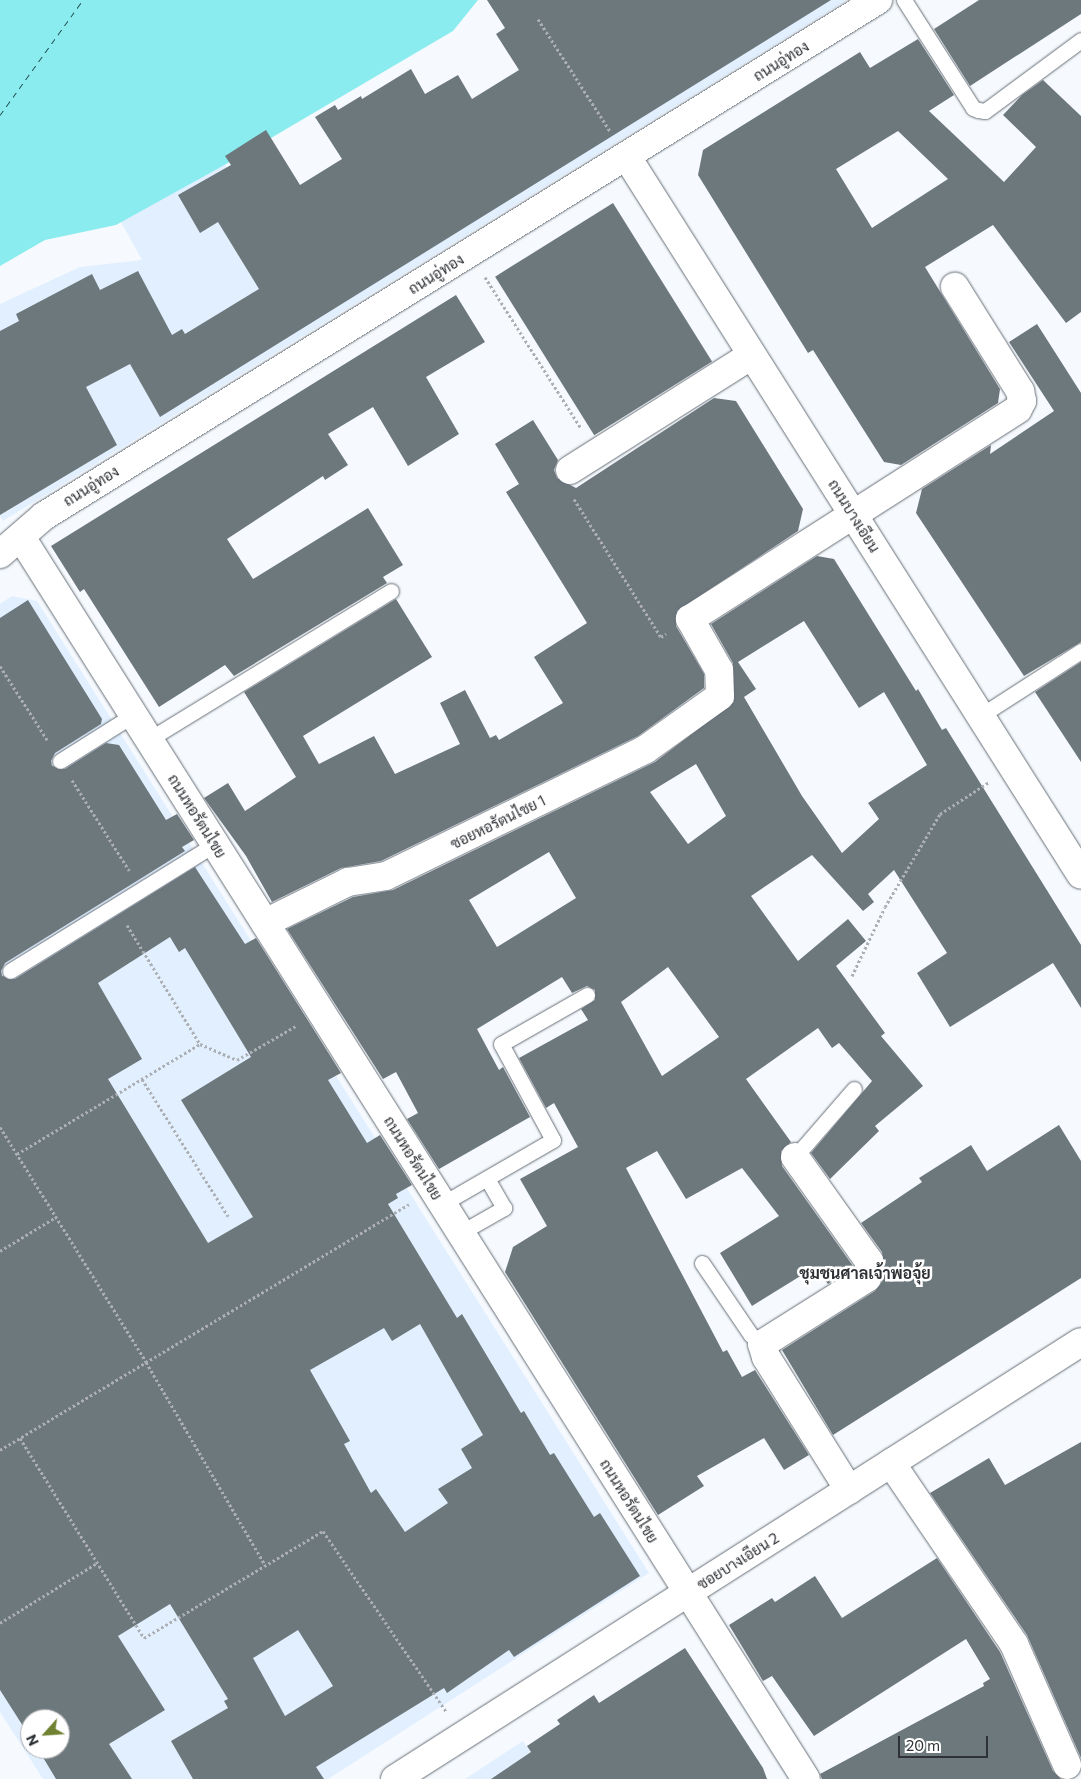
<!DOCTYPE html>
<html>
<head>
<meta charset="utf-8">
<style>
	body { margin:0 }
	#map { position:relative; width:1081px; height:1779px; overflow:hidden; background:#f6fafe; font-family:Commissioner,Sarabun,sans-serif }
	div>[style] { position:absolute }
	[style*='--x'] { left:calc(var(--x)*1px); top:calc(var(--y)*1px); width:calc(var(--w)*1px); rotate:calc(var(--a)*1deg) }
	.built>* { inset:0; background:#e1efff }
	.water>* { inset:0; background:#8becef }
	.ferry>* { height:1px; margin-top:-0.5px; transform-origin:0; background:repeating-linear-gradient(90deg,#1d4a4c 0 6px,transparent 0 11px) }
	.building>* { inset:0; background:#6d787d; transform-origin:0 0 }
	.path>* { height:3px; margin-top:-1.5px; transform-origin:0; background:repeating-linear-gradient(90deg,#acb0b4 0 2.5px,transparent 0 5px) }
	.roads { filter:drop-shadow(0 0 1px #666e76) drop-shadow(0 0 1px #666e76) }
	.service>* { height:15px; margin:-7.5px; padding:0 7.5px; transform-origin:7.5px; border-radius:7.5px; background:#fff }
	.minor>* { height:28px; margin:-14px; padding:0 14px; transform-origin:14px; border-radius:14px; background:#fff }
	.secondary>* { height:28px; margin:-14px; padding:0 14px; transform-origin:14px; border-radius:14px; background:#fff }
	span { translate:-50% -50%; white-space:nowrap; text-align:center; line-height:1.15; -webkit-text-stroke:5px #fff; paint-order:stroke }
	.street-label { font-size:15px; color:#2e3135 }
	.neighbourhood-label { font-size:16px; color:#2e3135; font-weight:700 }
	.north { position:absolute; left:20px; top:1709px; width:50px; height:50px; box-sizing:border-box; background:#fff; border:1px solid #abadae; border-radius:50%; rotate:244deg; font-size:14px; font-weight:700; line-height:20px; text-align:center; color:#2e3135 }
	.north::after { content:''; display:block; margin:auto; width:18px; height:22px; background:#708131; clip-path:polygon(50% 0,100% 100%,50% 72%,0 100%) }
	.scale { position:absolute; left:898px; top:1736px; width:90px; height:22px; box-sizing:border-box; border:2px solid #2e3135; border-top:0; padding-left:6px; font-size:15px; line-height:18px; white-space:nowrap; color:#2e3135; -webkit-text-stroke:4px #fff; paint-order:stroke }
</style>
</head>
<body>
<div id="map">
	<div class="built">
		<i style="clip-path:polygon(707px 0,847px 0,3px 521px,0 516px,0 304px,80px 267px,142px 260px,121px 222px,225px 164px,287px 262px)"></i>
		<i style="clip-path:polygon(evenodd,12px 596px,37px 601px,649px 1573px,328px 1779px,43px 1779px,0 1712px,0 604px,12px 596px,30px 1719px,60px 1719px,60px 1749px,30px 1749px,30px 1719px)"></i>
		<i style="clip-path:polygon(523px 1741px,549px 1779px,465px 1779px)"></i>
	</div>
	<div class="water">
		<i style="clip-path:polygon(0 0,478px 0,453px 31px,237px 158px,116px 225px,45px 240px,0 266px)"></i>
	</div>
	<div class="ferry">
		<i style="--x:0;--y:115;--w:142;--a:-54.2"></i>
	</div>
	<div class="building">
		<i style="clip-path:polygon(487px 0,831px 0,160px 417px,130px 364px,86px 387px,117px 445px,0 515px,0 331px,19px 321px,16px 314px,92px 274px,100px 290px,138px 271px,172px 335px,182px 329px,185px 334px,259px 289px,218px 222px,200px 233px,178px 195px,231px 165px,225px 156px,266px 130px,300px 185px,342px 159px,315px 117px,335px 105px,338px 110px,361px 96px,362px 99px,411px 69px,425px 94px,458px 75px,472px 99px,519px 70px,496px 34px,505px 28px)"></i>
		<i style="clip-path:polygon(979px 0,1081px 0,1081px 14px,970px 86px,934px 29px)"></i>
		<i style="clip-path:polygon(evenodd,918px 39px,954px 95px,929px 111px,1004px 182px,1036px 147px,1003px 115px,1022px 95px,1043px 80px,1081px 116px,1081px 312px,1066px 323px,993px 225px,925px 267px,1000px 389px,998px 403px,901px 465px,884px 462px,813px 350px,808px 353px,698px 175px,703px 150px,772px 107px,860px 52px,870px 68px,918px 39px,898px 131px,948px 179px,872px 228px,836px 169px,898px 131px)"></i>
		<i style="left:613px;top:203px;width:187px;height:139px;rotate:58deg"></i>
		<i style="clip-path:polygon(456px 295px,485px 342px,426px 377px,459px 434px,408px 466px,373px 407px,328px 434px,348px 465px,325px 480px,323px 476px,227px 539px,253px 579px,368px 508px,403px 565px,383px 577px,387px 583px,234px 676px,225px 665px,159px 707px,84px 589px,80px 592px,51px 546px)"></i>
		<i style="clip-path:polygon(1037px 324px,1081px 393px,1081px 642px,1024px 676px,916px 513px,922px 489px,991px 445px,990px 454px,1054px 411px,1009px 342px)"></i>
		<i style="clip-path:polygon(714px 398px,736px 401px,803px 509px,798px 531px,677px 611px,676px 626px,704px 674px,704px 688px,638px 736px,381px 861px,341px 868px,272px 902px,246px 856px,204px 798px,228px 783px,245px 811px,296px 777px,244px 692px,396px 599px,432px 657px,303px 736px,319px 764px,374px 736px,395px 774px,460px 744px,440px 703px,465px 690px,490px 738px,496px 735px,499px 740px,563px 703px,534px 657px,587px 623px,506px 492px,519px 484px,495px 444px,533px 420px,558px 460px,554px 470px,557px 478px,576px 488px)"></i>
		<i style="clip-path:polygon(evenodd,817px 556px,834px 559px,916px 691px,918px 689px,942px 730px,946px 728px,1081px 945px,1081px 1008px,1053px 963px,950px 1027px,917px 973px,947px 953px,894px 870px,868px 894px,874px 902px,863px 911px,812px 855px,751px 896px,798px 961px,848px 919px,866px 941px,836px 966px,885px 1033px,881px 1036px,923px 1086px,875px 1126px,879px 1131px,830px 1179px,811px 1153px,872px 1081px,839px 1043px,832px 1048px,818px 1028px,746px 1079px,791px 1142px,781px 1151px,782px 1166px,853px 1266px,828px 1284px,815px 1267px,752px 1306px,720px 1253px,779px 1216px,742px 1168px,686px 1199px,657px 1151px,626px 1168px,723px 1352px,727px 1350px,742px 1377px,755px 1370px,809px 1455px,784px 1470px,764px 1438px,697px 1476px,704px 1486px,658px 1515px,505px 1272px,513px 1247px,547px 1226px,520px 1179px,578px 1147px,554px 1103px,546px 1108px,519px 1058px,588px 1020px,581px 1009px,595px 1000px,595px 990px,587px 986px,572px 993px,562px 977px,477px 1029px,499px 1070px,503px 1067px,530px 1117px,439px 1169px,407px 1119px,418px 1113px,396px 1072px,383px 1079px,287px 929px,353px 897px,393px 890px,655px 762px,734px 702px,733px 663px,711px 624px,817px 556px,804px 621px,859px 708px,884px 692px,927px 765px,868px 803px,879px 819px,842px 853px,802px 796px,744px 697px,756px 689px,738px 662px,804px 621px,817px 556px,696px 764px,726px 816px,688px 844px,650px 792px,696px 764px,817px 556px,549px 852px,576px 898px,497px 947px,469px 900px,549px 852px,817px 556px,668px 967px,719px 1037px,662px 1076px,621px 1002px,668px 967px)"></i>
		<i style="clip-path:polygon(evenodd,28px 600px,102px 719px,101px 724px,55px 753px,51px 761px,52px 766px,65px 769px,106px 743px,119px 745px,166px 820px,177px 814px,194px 840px,182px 847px,185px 851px,5px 963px,1px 971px,2px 976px,15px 979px,195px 867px,245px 944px,256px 938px,341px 1073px,328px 1080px,367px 1143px,380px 1135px,412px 1185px,396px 1194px,398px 1198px,388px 1204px,457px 1318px,462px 1314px,521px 1413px,524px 1411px,550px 1455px,554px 1453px,594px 1517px,600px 1513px,640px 1576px,514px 1657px,509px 1650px,447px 1693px,444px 1688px,316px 1767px,324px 1779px,193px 1779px,171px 1741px,228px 1708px,224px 1701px,228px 1699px,170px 1604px,118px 1636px,165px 1710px,109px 1744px,132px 1779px,56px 1779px,38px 1749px,60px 1749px,60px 1719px,30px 1719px,30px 1737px,0 1690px,0 618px,28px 600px,170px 937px,179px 952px,185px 948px,251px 1057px,181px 1100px,253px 1217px,208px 1243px,108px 1079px,142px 1059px,98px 983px,170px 937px,28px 600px,420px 1324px,483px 1435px,461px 1449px,472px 1468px,438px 1489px,448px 1503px,405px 1532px,376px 1489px,371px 1493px,344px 1444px,350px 1441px,310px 1370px,384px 1328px,392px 1341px,420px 1324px,28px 600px,298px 1630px,333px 1686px,285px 1716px,253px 1658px,298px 1630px)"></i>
		<i style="clip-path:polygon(1081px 662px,1081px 762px,1035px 692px)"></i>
		<i style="clip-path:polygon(1059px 1125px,1081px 1161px,1081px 1278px,833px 1435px,782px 1350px,875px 1291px,882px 1282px,885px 1270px,882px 1252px,861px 1223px,922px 1182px,919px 1178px,971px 1145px,987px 1171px)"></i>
		<i style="clip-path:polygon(1081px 1442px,1081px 1758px,1027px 1635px,930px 1493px,989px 1458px,1005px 1485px)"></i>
		<i style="clip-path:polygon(937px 1558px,1000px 1652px,1053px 1771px,1061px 1779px,822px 1779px,820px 1774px,984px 1686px,983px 1683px,990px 1679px,966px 1639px,814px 1736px,772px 1676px,763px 1681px,729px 1625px,772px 1598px,775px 1602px,815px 1576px,842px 1618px)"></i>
		<i style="clip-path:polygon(685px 1648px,763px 1768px,767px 1779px,491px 1779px,531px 1752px,527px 1746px,560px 1724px,557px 1720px,594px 1695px,599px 1703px)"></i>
	</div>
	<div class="path">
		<i style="--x:538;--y:19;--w:133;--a:57.3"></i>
		<i style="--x:485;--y:277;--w:179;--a:57.6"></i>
		<i style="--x:574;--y:499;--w:163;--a:57.8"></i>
		<i style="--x:661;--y:637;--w:6;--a:-31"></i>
		<i style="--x:0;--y:666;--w:89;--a:57.4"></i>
		<i style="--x:72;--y:780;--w:107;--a:57.7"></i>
		<i style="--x:127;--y:925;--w:140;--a:58.5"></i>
		<i style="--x:852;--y:976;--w:76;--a:-64.4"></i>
		<i style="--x:885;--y:907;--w:108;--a:-59.4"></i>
		<i style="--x:940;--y:814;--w:59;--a:-33.1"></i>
		<i style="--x:142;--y:1079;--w:162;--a:57.9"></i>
		<i style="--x:0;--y:1127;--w:277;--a:58.1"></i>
		<i style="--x:146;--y:1362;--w:235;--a:59.6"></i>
		<i style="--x:17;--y:1154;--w:214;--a:-31"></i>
		<i style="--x:200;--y:1044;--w:40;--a:23.4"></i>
		<i style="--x:237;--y:1060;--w:68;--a:-30"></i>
		<i style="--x:0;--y:1251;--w:66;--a:-31.3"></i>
		<i style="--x:20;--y:1438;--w:235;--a:58.2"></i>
		<i style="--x:144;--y:1638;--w:209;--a:-30.9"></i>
		<i style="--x:323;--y:1531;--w:220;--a:55.7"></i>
		<i style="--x:0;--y:1450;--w:477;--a:-31"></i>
		<i style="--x:0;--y:1623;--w:114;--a:-31.7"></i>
	</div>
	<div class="roads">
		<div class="service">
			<i style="--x:904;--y:0;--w:128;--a:57.4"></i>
			<i style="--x:973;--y:108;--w:5;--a:22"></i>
			<i style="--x:978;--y:110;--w:7;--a:8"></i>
			<i style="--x:985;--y:111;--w:119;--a:-36.5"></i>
			<i style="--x:980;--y:716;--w:120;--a:-32.8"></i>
			<i style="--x:148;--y:740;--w:285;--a:-31.5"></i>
			<i style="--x:60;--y:761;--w:86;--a:-32.2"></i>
			<i style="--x:10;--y:971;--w:241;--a:-31.8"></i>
			<i style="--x:795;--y:1157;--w:90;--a:-49.1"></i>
			<i style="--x:442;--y:1204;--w:128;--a:-30"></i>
			<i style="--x:553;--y:1140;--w:109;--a:-118.4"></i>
			<i style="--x:501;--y:1044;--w:99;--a:-29.7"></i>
			<i style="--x:460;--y:1233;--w:51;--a:-29.6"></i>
			<i style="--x:504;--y:1208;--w:34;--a:-120"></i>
			<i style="--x:702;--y:1263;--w:87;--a:55.8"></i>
			<i style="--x:751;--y:1335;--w:14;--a:39"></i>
		</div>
		<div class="minor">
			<i style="--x:627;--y:157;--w:849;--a:57.69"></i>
			<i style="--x:570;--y:470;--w:215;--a:-32.3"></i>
			<i style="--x:21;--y:537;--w:1469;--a:57.71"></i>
			<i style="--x:265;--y:923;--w:93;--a:-26.3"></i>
			<i style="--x:348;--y:882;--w:38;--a:-9"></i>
			<i style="--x:386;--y:876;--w:289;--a:-26"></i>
			<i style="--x:646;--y:749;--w:91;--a:-35.6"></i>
			<i style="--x:720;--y:696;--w:26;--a:-92"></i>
			<i style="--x:719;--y:670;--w:59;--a:-119.6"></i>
			<i style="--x:690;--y:619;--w:389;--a:-32.6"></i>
			<i style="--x:1018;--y:409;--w:9;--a:-63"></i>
			<i style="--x:1022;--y:401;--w:10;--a:-101"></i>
			<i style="--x:1020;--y:391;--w:123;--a:-122"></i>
			<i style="--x:795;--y:1157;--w:128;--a:54.6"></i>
			<i style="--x:869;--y:1261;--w:9;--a:90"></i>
			<i style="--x:869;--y:1270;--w:8;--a:104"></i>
			<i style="--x:867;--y:1278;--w:124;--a:147.8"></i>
			<i style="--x:762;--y:1344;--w:14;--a:73"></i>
			<i style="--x:766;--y:1357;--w:157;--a:58"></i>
			<i style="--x:891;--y:1463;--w:219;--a:55.8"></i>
			<i style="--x:1014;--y:1644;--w:132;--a:66.3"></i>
			<i style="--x:395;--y:1779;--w:813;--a:-32.5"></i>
		</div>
		<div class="secondary">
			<i style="--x:0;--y:554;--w:58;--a:-40.8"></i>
			<i style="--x:44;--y:516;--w:981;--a:-31.75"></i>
		</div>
	</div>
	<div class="street-label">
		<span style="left:781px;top:61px;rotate:-32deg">ถนนอู่ทอง</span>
		<span style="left:436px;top:274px;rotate:-32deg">ถนนอู่ทอง</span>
		<span style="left:91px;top:486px;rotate:-32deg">ถนนอู่ทอง</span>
		<span style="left:854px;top:516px;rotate:58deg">ถนนบางเอียน</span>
		<span style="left:197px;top:816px;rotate:58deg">ถนนหอรัตนไชย</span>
		<span style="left:498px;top:822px;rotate:-26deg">ซอยหอรัตนไชย 1</span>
		<span style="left:413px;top:1158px;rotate:58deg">ถนนหอรัตนไชย</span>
		<span style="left:629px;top:1501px;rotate:58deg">ถนนหอรัตนไชย</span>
		<span style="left:738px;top:1561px;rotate:-32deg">ซอยบางเอียน 2</span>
	</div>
	<div class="neighbourhood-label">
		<span style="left:865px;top:1273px">ชุมชนศาลเจ้าพ่อจุ้ย</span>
	</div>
	<div class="north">N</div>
	<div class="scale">20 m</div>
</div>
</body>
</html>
